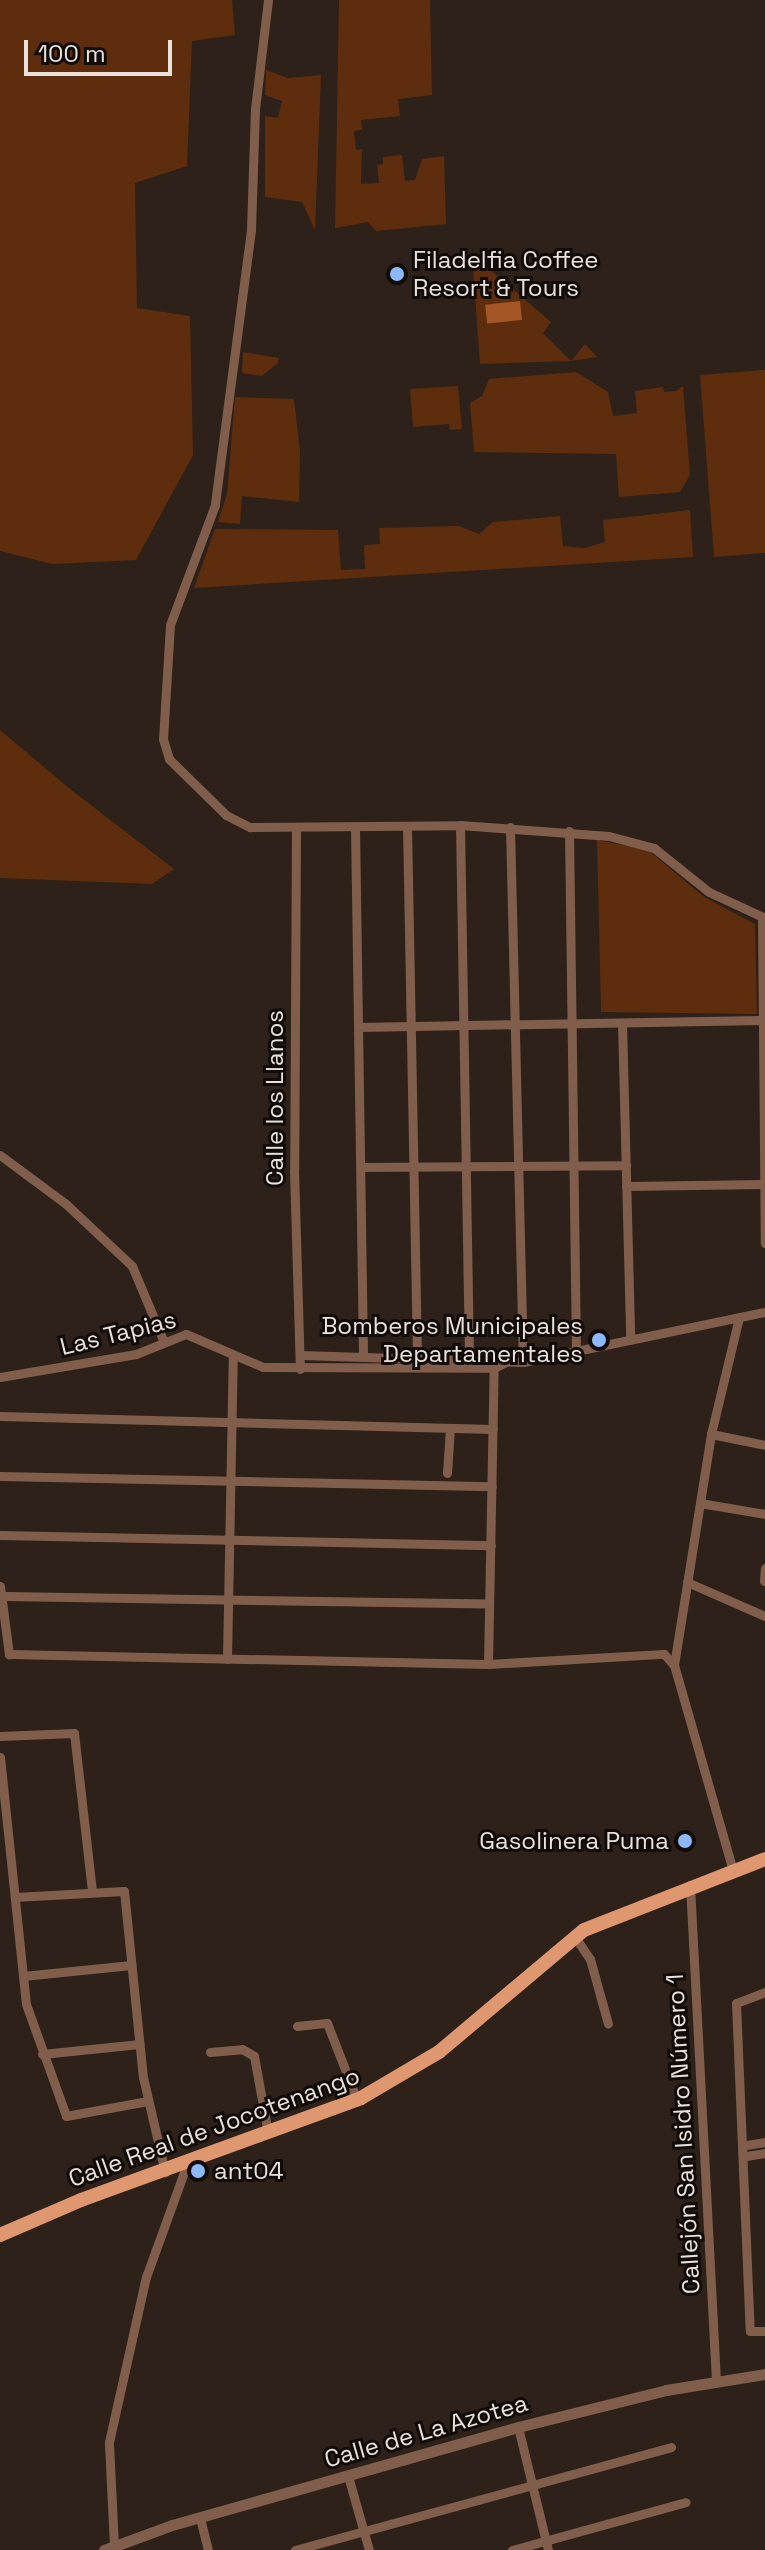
<!DOCTYPE html>
<html>
<head>
<meta charset="utf-8">
<style>
	body { margin:0 }
	#map { position:relative; width:765px; height:2550px; overflow:hidden; background:#2d211a; font-family:"Space Grotesk",sans-serif }
	div>[style] { position:absolute }
	[style*='--x'] { left:calc(var(--x)*1px); top:calc(var(--y)*1px); width:calc(var(--w)*1px); rotate:calc(var(--a)*1deg) }
	.green>* { inset:0; background:#5e2d0e }
	.water>* { inset:0; background:#a55626; transform-origin:0 0 }
	.minor>* { height:9px; margin:-4.5px; padding:0 4.5px; transform-origin:4.5px; border-radius:4.5px; background:#815e4b }
	.tertiary>* { height:11px; margin:-5.5px; padding:0 5.5px; transform-origin:5.5px; border-radius:5.5px; background:#815e4b }
	.primary>* { height:14px; margin:-7px; padding:0 7px; transform-origin:7px; border-radius:7px; background:#df9770 }
	.dots>* { width:22px; height:22px; translate:-50% -50%; box-sizing:border-box; border:4px solid #110c09; border-radius:50% }
	span { translate:-50% -50%; white-space:nowrap; text-align:center; line-height:1.15; -webkit-text-stroke:6px #110c09; paint-order:stroke }
	.poi-label { font-size:24px; color:#eae1dc }
	.left { translate:0 -50%; text-align:left }
	.right { translate:-100% -50%; text-align:right }
	.street-label { font-size:24px; color:#eae1dc }
	.scale { position:absolute; left:24px; top:40px; width:148px; height:36px; box-sizing:border-box; border:4px solid #eae1dc; border-top:0; padding-left:10px; font-size:24px; line-height:28px; white-space:nowrap; color:#eae1dc; -webkit-text-stroke:6px #110c09; paint-order:stroke }
</style>
</head>
<body>
<div id="map">
	<div class="green">
		<i style="clip-path:polygon(0 0,232px 0,235px 35px,192px 41px,187px 166px,135px 183px,137px 308px,190px 316px,193px 455px,136px 560px,52px 564px,0 551px)"></i>
		<i style="clip-path:polygon(339px 0,430px 0,432px 95px,398px 99px,400px 116px,361px 120px,362px 130px,354px 131px,356px 150px,362px 149px,361px 184px,379px 183px,377px 165px,383px 164px,383px 157px,402px 155px,405px 181px,415px 180px,422px 159px,444px 156px,446px 224px,376px 231px,368px 222px,335px 228px)"></i>
		<i style="clip-path:polygon(266px 70px,288px 78px,321px 75px,315px 230px,302px 202px,265px 197px,265px 116px,278px 118px,282px 101px,265px 95px)"></i>
		<i style="clip-path:polygon(472px 254px,551px 322px,543px 333px,571px 361px,585px 344px,597px 357px,571px 361px,480px 364px)"></i>
		<i style="clip-path:polygon(243px 352px,279px 358px,278px 363px,262px 376px,242px 373px)"></i>
		<i style="clip-path:polygon(765px 370px,765px 553px,714px 557px,700px 375px)"></i>
		<i style="clip-path:polygon(576px 372px,608px 392px,613px 416px,637px 413px,635px 391px,663px 387px,664px 392px,676px 391px,683px 386px,690px 475px,680px 492px,619px 497px,616px 454px,474px 452px,470px 403px,482px 396px,489px 379px)"></i>
		<i style="clip-path:polygon(458px 386px,462px 429px,450px 430px,449px 424px,413px 427px,410px 389px)"></i>
		<i style="clip-path:polygon(235px 397px,294px 399px,300px 451px,299px 502px,242px 496px,240px 524px,218px 522px,227px 494px)"></i>
		<i style="clip-path:polygon(690px 510px,693px 557px,194px 588px,215px 529px,338px 530px,341px 570px,365px 569px,364px 545px,380px 544px,379px 528px,459px 526px,479px 534px,493px 522px,560px 516px,563px 546px,585px 548px,605px 542px,603px 520px)"></i>
		<i style="clip-path:polygon(0 730px,70px 789px,174px 869px,152px 884px,0 878px)"></i>
		<i style="clip-path:polygon(597px 840px,648px 850px,704px 897px,755px 924px,757px 1014px,601px 1012px)"></i>
	</div>
	<div class="water">
		<i style="left:520px;top:301px;width:19px;height:35px;rotate:84deg"></i>
	</div>
	<div class="minor">
		<i style="--x:268;--y:0;--w:110;--a:96.8"></i>
		<i style="--x:255;--y:109;--w:121;--a:91.9"></i>
		<i style="--x:251;--y:230;--w:277;--a:97.5"></i>
		<i style="--x:215;--y:505;--w:128;--a:110.6"></i>
		<i style="--x:170;--y:625;--w:114;--a:93.5"></i>
		<i style="--x:163;--y:739;--w:21;--a:73"></i>
		<i style="--x:169;--y:759;--w:80;--a:44.5"></i>
		<i style="--x:226;--y:815;--w:27;--a:27"></i>
		<i style="--x:250;--y:827;--w:210;--a:-0.5"></i>
		<i style="--x:460;--y:825;--w:149;--a:4.2"></i>
		<i style="--x:609;--y:836;--w:47;--a:14.9"></i>
		<i style="--x:654;--y:848;--w:70;--a:38.7"></i>
		<i style="--x:709;--y:892;--w:62;--a:24.9"></i>
		<i style="--x:460;--y:825;--w:532;--a:89.03"></i>
		<i style="--x:407;--y:826;--w:530;--a:88.92"></i>
		<i style="--x:296;--y:827;--w:343;--a:90.3"></i>
		<i style="--x:294;--y:1170;--w:199;--a:88.3"></i>
		<i style="--x:355;--y:827;--w:528;--a:89.13"></i>
		<i style="--x:510;--y:827;--w:535;--a:88.61"></i>
		<i style="--x:569;--y:831;--w:520;--a:89.23"></i>
		<i style="--x:762;--y:917;--w:326;--a:89.5"></i>
		<i style="--x:622;--y:1023;--w:315;--a:88.5"></i>
		<i style="--x:358;--y:1027;--w:405;--a:-1"></i>
		<i style="--x:0;--y:1155;--w:82;--a:36.6"></i>
		<i style="--x:66;--y:1204;--w:91;--a:43.2"></i>
		<i style="--x:132;--y:1266;--w:82;--a:67.2"></i>
		<i style="--x:361;--y:1167;--w:265;--a:-0.4"></i>
		<i style="--x:626;--y:1186;--w:138;--a:-0.8"></i>
		<i style="--x:300;--y:1355;--w:223;--a:1.8"></i>
		<i style="--x:523;--y:1362;--w:247;--a:-11.7"></i>
		<i style="--x:0;--y:1377;--w:138;--a:-9.6"></i>
		<i style="--x:136;--y:1354;--w:54;--a:-21.8"></i>
		<i style="--x:186;--y:1334;--w:84;--a:23.2"></i>
		<i style="--x:263;--y:1367;--w:231;--a:0.2"></i>
		<i style="--x:494;--y:1368;--w:16;--a:-27"></i>
		<i style="--x:0;--y:1416;--w:493;--a:1.5"></i>
		<i style="--x:711;--y:1434;--w:55;--a:11.5"></i>
		<i style="--x:447;--y:1473;--w:45;--a:-86.2"></i>
		<i style="--x:0;--y:1476;--w:492;--a:1.2"></i>
		<i style="--x:700;--y:1503;--w:66;--a:9.6"></i>
		<i style="--x:0;--y:1535;--w:491;--a:1.2"></i>
		<i style="--x:764;--y:1581;--w:13;--a:-86"></i>
		<i style="--x:687;--y:1582;--w:85;--a:23.6"></i>
		<i style="--x:0;--y:1586;--w:69;--a:82.5"></i>
		<i style="--x:9;--y:1654;--w:479;--a:1.2"></i>
		<i style="--x:488;--y:1664;--w:176;--a:-3.3"></i>
		<i style="--x:664;--y:1654;--w:15;--a:48"></i>
		<i style="--x:674;--y:1665;--w:214;--a:74"></i>
		<i style="--x:5;--y:1596;--w:484;--a:0.9"></i>
		<i style="--x:227;--y:1659;--w:302;--a:-88.9"></i>
		<i style="--x:488;--y:1664;--w:300;--a:-88.9"></i>
		<i style="--x:674;--y:1665;--w:234;--a:-80.9"></i>
		<i style="--x:711;--y:1434;--w:120;--a:-76.5"></i>
		<i style="--x:0;--y:1736;--w:74;--a:-2.3"></i>
		<i style="--x:74;--y:1733;--w:158;--a:83.5"></i>
		<i style="--x:0;--y:1757;--w:248;--a:84"></i>
		<i style="--x:26;--y:2004;--w:119;--a:70.3"></i>
		<i style="--x:66;--y:2116;--w:83;--a:-10.4"></i>
		<i style="--x:690;--y:1885;--w:497;--a:87"></i>
		<i style="--x:15;--y:1897;--w:109;--a:-3.2"></i>
		<i style="--x:124;--y:1891;--w:187;--a:84.2"></i>
		<i style="--x:143;--y:2077;--w:98;--a:77"></i>
		<i style="--x:575;--y:1937;--w:27;--a:56"></i>
		<i style="--x:590;--y:1959;--w:67;--a:74.5"></i>
		<i style="--x:23;--y:1976;--w:109;--a:-5.8"></i>
		<i style="--x:765;--y:1992;--w:31;--a:159"></i>
		<i style="--x:736;--y:2003;--w:328;--a:87.6"></i>
		<i style="--x:750;--y:2331;--w:15;--a:0"></i>
		<i style="--x:297;--y:2026;--w:30;--a:-6"></i>
		<i style="--x:327;--y:2023;--w:83;--a:68.7"></i>
		<i style="--x:210;--y:2052;--w:32;--a:-5"></i>
		<i style="--x:242;--y:2049;--w:14;--a:30"></i>
		<i style="--x:254;--y:2056;--w:78;--a:79.7"></i>
		<i style="--x:42;--y:2054;--w:98;--a:-5.9"></i>
		<i style="--x:746;--y:2145;--w:19;--a:-9"></i>
		<i style="--x:746;--y:2156;--w:19;--a:-9"></i>
		<i style="--x:518;--y:2427;--w:127;--a:76.3"></i>
		<i style="--x:348;--y:2476;--w:77;--a:74.2"></i>
		<i style="--x:200;--y:2518;--w:33;--a:76"></i>
		<i style="--x:114;--y:2546;--w:104;--a:-92.8"></i>
		<i style="--x:109;--y:2442;--w:169;--a:-77.4"></i>
		<i style="--x:146;--y:2277;--w:120;--a:-70.1"></i>
		<i style="--x:295;--y:2550;--w:390;--a:-15.3"></i>
		<i style="--x:512;--y:2550;--w:180;--a:-15.4"></i>
	</div>
	<div class="tertiary">
		<i style="--x:104;--y:2550;--w:72;--a:-20.2"></i>
		<i style="--x:172;--y:2525;--w:360;--a:-15.8"></i>
		<i style="--x:518;--y:2427;--w:153;--a:-14"></i>
		<i style="--x:666;--y:2390;--w:100;--a:-9.2"></i>
	</div>
	<div class="primary">
		<i style="--x:0;--y:2235;--w:88;--a:-23.4"></i>
		<i style="--x:81;--y:2200;--w:298;--a:-20"></i>
		<i style="--x:361;--y:2098;--w:91;--a:-30.5"></i>
		<i style="--x:439;--y:2052;--w:189;--a:-40.1"></i>
		<i style="--x:584;--y:1930;--w:194;--a:-21.4"></i>
	</div>
	<div class="dots">
		<i style="left:397px;top:274px;background:#8db9fc"></i>
		<i style="left:599px;top:1340px;background:#8db9fc"></i>
		<i style="left:685px;top:1841px;background:#8db9fc"></i>
		<i style="left:198px;top:2171px;background:#8db9fc"></i>
	</div>
	<div class="poi-label">
		<span class="left" style="left:413px;top:274px">Filadelfia Coffee<br>Resort &amp; Tours</span>
		<span class="right" style="left:583px;top:1340px">Bomberos Municipales<br>Departamentales</span>
		<span class="right" style="left:669px;top:1841px">Gasolinera Puma</span>
		<span class="left" style="left:214px;top:2171px">ant04</span>
	</div>
	<div class="street-label">
		<span style="left:275px;top:1098px;rotate:-90deg">Calle los Llanos</span>
		<span style="left:118px;top:1333px;rotate:-14deg">Las Tapias</span>
		<span style="left:214px;top:2127px;rotate:-20deg">Calle Real de Jocotenango</span>
		<span style="left:683px;top:2134px;rotate:-93deg">Callejón San Isidro Número 1</span>
		<span style="left:426px;top:2431px;rotate:-16deg">Calle de La Azotea</span>
	</div>
	<div class="scale">100 m</div>
</div>
</body>
</html>
